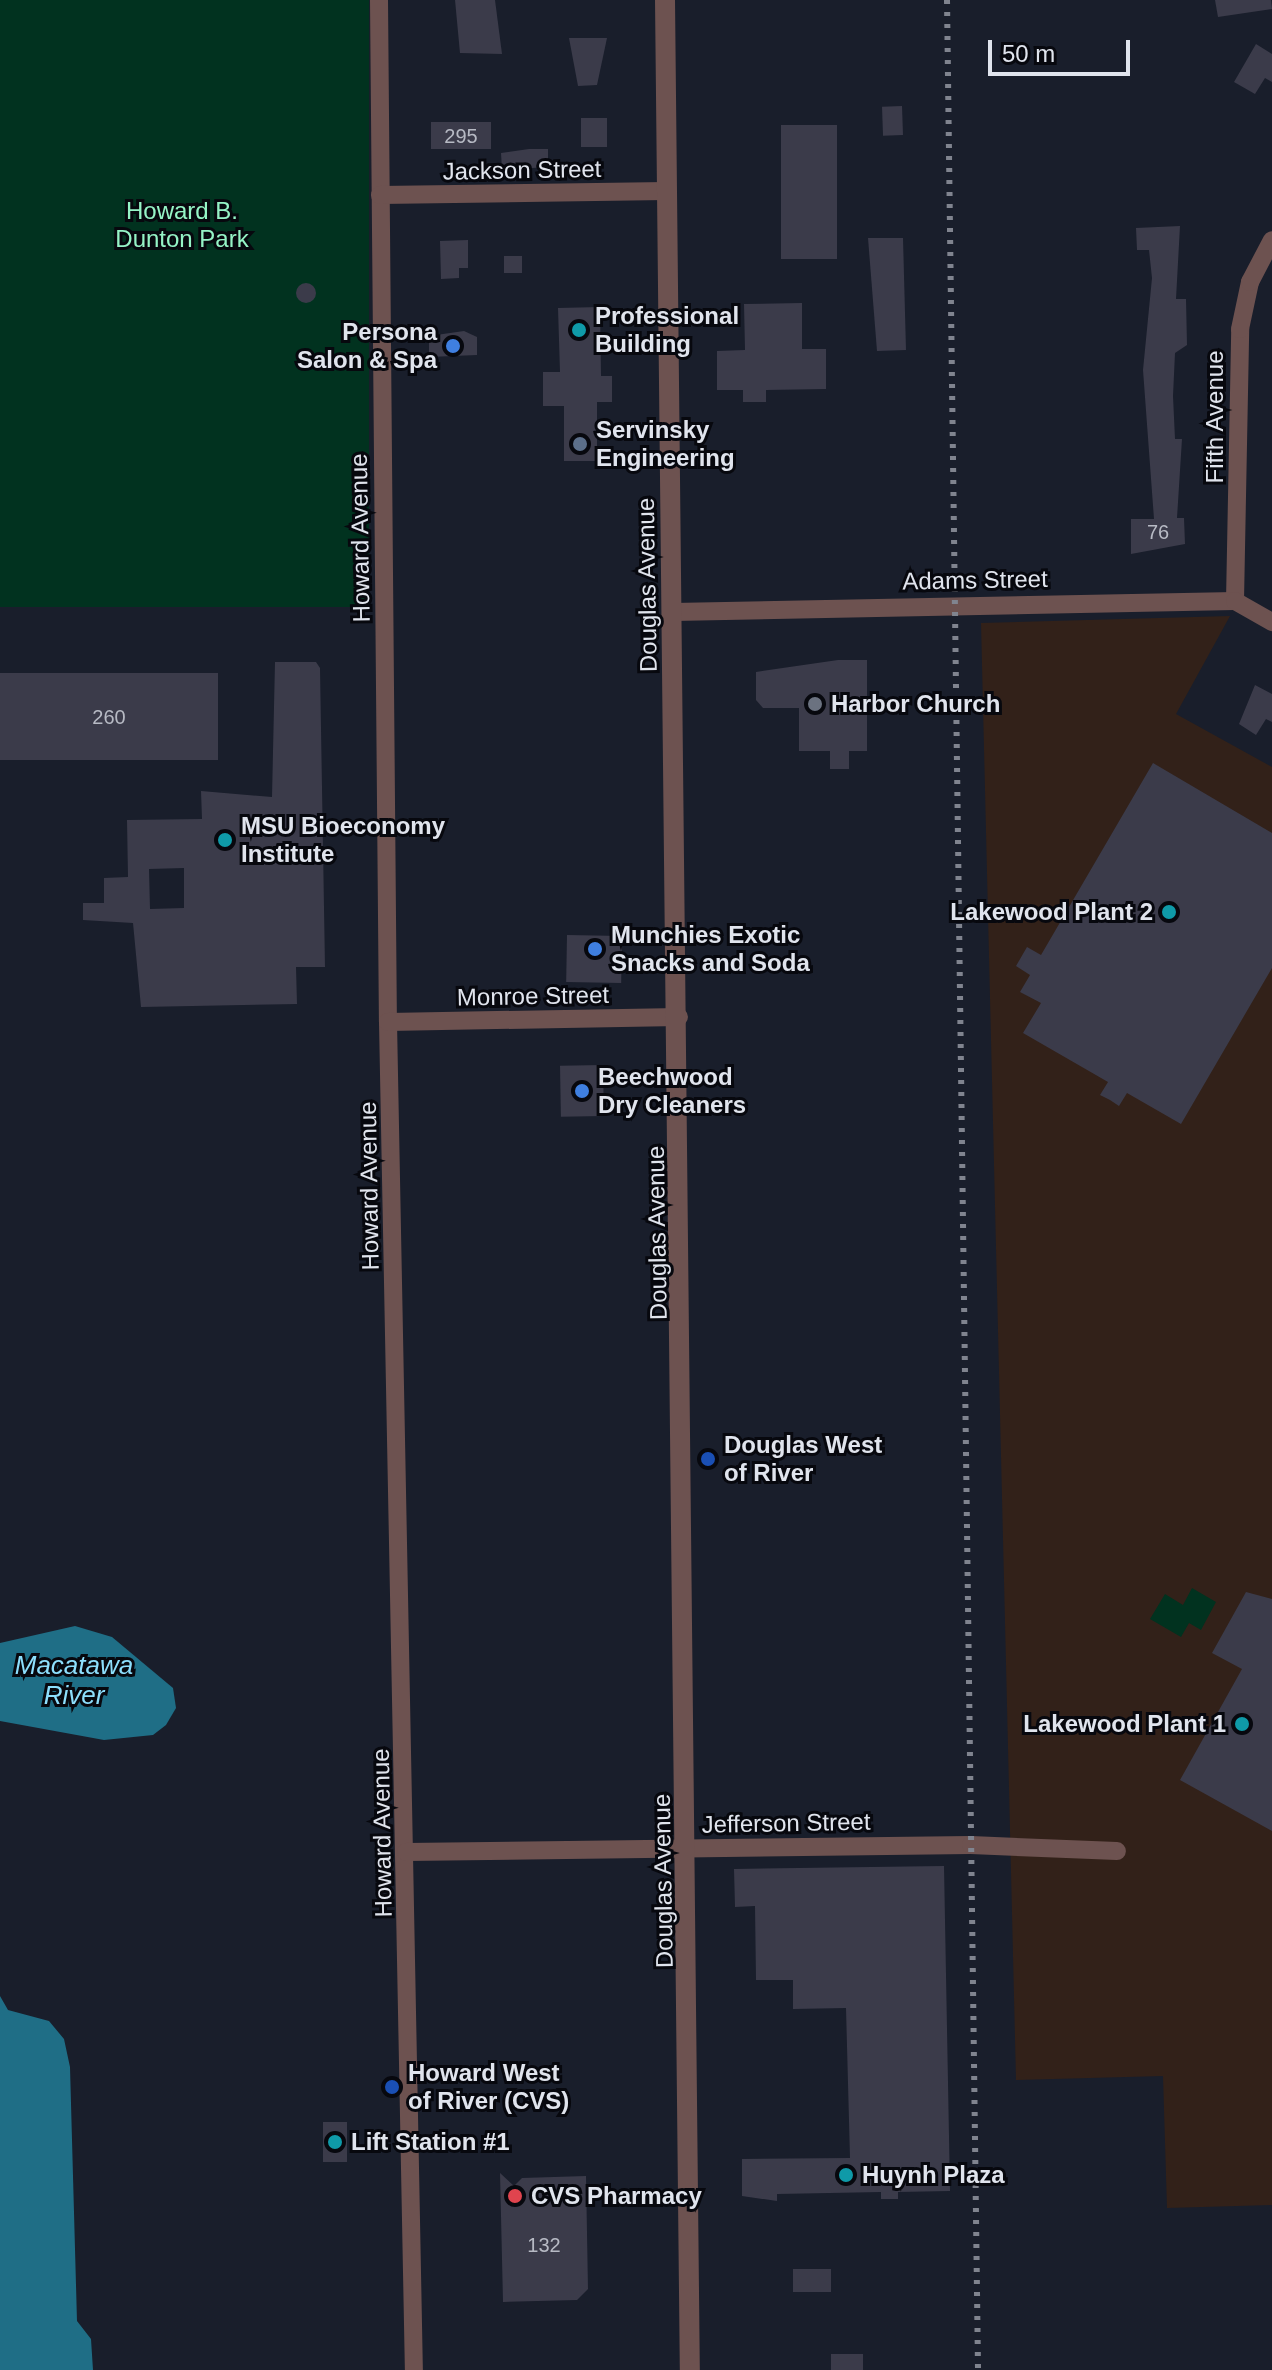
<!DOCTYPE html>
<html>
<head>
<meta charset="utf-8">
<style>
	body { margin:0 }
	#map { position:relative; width:1272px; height:2370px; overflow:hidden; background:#191e2b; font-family:Arial,sans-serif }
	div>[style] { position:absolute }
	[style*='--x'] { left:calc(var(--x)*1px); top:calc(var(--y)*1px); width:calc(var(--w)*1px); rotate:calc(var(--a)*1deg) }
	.industrial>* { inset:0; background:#322119 }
	.green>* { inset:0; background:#01321f; transform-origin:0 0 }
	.water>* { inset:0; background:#1f6e86 }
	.building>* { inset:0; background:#3b3b4a; transform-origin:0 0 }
	.round { border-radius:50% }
	.minor>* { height:18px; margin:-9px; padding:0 9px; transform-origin:9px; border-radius:9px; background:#6d5250 }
	.tertiary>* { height:20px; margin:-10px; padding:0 10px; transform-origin:10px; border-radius:10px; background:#6d5250 }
	.rail>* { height:6px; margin-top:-3px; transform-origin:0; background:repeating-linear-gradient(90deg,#80848f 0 4px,transparent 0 12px) }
	.dots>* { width:22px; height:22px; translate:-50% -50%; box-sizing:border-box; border:4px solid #07080e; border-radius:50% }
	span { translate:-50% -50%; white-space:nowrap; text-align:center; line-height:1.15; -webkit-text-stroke:6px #07080e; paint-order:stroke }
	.number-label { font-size:20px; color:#b7bac4 }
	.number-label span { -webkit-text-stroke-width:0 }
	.street-label { font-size:24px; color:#e0e4ed }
	.park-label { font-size:24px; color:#95f4c6 }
	.poi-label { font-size:24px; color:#e0e4ed; font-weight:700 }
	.left { translate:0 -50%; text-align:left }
	.right { translate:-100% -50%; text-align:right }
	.water-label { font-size:26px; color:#8ddffd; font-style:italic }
	.scale { position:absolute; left:988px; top:40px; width:142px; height:36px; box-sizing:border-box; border:4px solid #e0e4ed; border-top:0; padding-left:10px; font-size:24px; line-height:28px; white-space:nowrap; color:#e0e4ed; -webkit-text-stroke:6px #07080e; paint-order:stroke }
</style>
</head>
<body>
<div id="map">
	<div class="industrial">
		<i style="clip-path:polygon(1230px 616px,1176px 714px,1272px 767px,1272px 2205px,1167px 2208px,1163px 2076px,1016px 2080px,981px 623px)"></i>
	</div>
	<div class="green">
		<i style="left:0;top:0;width:369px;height:607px"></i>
		<i style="clip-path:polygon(1192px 1588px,1216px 1602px,1201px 1630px,1189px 1623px,1181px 1637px,1150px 1619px,1165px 1594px,1183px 1605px)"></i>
	</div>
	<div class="water">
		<i style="clip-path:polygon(75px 1626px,112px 1637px,173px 1688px,176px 1708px,166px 1725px,153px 1735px,104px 1740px,0 1721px,0 1643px)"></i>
		<i style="clip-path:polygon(0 1996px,8px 2010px,49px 2021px,64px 2039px,70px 2067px,77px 2321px,91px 2339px,93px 2370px,0 2370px)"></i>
	</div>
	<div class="building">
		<i style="clip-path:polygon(455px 0,495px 0,502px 54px,460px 53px)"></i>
		<i style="clip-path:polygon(1215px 0,1271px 0,1272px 9px,1218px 17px)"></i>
		<i style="clip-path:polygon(569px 38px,607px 38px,597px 85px,578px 86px)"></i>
		<i style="clip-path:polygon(1256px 44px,1272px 54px,1272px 82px,1265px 78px,1255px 94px,1234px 82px)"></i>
		<i style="left:902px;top:106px;width:29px;height:20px;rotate:88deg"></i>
		<i style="left:581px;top:118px;width:26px;height:29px"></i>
		<i style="left:491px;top:122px;width:27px;height:60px;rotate:90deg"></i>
		<i style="left:781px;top:125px;width:56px;height:134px"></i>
		<i style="clip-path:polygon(529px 149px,548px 149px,548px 167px,502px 170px,501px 153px)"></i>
		<i style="clip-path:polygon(1180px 226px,1176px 299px,1186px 299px,1187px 345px,1175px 353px,1173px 396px,1175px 439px,1182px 439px,1177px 518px,1184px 518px,1185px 544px,1131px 554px,1131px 519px,1154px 519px,1143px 370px,1152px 278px,1149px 250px,1137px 250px,1136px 228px)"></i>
		<i style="clip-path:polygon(868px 238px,903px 238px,906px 350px,877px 351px)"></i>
		<i style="clip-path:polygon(468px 240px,468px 268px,459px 268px,459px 278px,441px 279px,440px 241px)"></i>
		<i style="left:504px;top:256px;width:18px;height:17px"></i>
		<i class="round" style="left:296px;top:283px;width:20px;height:20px"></i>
		<i style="clip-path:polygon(802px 303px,802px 349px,826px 349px,826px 389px,766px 390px,766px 402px,743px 402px,743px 390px,717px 390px,717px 351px,745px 350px,744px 304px)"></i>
		<i style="clip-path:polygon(600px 307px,601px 376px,612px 376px,612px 402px,597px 402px,597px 461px,564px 461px,564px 406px,543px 406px,543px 372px,560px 372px,558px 308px)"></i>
		<i style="clip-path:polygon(464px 331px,477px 337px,477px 355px,429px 357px,429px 336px)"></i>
		<i style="clip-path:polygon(838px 660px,867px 660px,867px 751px,849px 751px,849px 769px,830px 769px,830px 751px,799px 751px,799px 708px,763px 708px,756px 700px,756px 672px)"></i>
		<i style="clip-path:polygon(evenodd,275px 662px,316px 662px,320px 668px,325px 967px,296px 967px,297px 1004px,141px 1007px,133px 923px,83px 920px,83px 903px,104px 903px,104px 878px,128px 877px,127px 820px,202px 819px,201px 791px,272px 797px,275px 662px,184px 868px,184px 908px,150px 909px,149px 869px,184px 868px)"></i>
		<i style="left:218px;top:673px;width:87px;height:218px;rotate:90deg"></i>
		<i style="clip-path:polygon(1255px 685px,1272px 694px,1272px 722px,1266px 719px,1256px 735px,1239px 724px)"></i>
		<i style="clip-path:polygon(1153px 763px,1272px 833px,1272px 968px,1181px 1124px,1127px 1093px,1119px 1106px,1110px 1100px,1100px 1095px,1108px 1082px,1023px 1033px,1041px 1003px,1020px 992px,1030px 975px,1016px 966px,1027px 947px,1041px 955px)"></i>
		<i style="left:567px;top:935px;width:55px;height:47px;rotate:1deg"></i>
		<i style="left:603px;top:1065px;width:51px;height:43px;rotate:89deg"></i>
		<i style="clip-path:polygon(1246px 1592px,1272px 1599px,1272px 1831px,1180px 1780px,1242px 1669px,1212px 1653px)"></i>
		<i style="clip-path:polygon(944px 1866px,950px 2191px,898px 2192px,898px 2199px,881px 2199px,881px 2192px,777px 2194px,777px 2201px,742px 2196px,742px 2159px,850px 2158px,846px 2008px,793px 2009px,793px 1980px,756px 1980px,755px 1906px,735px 1907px,734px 1869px)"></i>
		<i style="left:323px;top:2122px;width:24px;height:40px"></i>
		<i style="clip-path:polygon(500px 2173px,514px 2186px,522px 2178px,586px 2176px,588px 2289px,577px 2300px,503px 2302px)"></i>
		<i style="left:831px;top:2269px;width:23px;height:38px;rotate:90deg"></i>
		<i style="left:831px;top:2354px;width:32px;height:16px"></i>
	</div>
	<div class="minor">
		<i style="--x:379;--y:0;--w:1022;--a:89.5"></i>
		<i style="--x:388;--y:1022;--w:1348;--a:88.9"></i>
		<i style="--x:380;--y:195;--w:286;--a:-0.8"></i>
		<i style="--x:1235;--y:601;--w:272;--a:-88.9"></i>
		<i style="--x:1240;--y:329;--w:48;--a:-78"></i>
		<i style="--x:1250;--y:282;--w:47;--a:-62.4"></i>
		<i style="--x:673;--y:612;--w:562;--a:-1.12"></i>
		<i style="--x:1235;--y:601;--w:43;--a:29.6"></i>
		<i style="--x:388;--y:1022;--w:291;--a:-1"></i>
		<i style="--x:406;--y:1852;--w:565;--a:-0.71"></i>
		<i style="--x:971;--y:1845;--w:146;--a:2.4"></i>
	</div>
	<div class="tertiary">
		<i style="--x:665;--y:0;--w:2370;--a:89.4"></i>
	</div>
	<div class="rail">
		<i style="--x:947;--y:0;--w:2370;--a:89.25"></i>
	</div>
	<div class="dots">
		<i style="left:579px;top:330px;background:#0f9aa8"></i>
		<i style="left:453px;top:346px;background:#3f7fe0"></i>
		<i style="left:580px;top:444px;background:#5c6f8a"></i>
		<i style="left:815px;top:704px;background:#6b7280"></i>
		<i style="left:225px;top:840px;background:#0f9aa8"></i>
		<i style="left:1169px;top:912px;background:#0f9aa8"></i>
		<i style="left:595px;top:949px;background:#3f7fe0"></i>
		<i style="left:582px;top:1091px;background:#3f7fe0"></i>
		<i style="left:708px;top:1459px;background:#1a4fb4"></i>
		<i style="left:1242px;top:1724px;background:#0f9aa8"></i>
		<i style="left:392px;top:2087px;background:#1a4fb4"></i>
		<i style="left:335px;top:2142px;background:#0f9aa8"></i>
		<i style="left:846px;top:2175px;background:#0f9aa8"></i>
		<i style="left:515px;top:2196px;background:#e0444e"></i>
	</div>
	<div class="number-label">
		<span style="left:461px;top:136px">295</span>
		<span style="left:1158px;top:532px">76</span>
		<span style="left:109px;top:717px">260</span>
		<span style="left:544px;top:2245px">132</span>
	</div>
	<div class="street-label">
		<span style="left:522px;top:170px;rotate:-1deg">Jackson Street</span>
		<span style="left:1215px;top:417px;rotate:-90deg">Fifth Avenue</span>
		<span style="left:360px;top:538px;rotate:-91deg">Howard Avenue</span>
		<span style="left:975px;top:580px;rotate:-1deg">Adams Street</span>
		<span style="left:647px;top:585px;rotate:-91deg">Douglas Avenue</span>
		<span style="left:533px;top:996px;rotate:-1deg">Monroe Street</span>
		<span style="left:369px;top:1186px;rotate:-91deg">Howard Avenue</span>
		<span style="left:657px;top:1233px;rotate:-91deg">Douglas Avenue</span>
		<span style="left:786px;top:1823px;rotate:-1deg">Jefferson Street</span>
		<span style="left:382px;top:1833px;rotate:-91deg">Howard Avenue</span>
		<span style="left:663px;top:1881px;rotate:-91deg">Douglas Avenue</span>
	</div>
	<div class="park-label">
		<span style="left:182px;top:225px">Howard B.<br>Dunton Park</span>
	</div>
	<div class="poi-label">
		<span class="left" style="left:595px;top:330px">Professional<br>Building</span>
		<span class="right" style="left:437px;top:346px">Persona<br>Salon &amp; Spa</span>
		<span class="left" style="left:596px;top:444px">Servinsky<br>Engineering</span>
		<span class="left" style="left:831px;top:704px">Harbor Church</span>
		<span class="left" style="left:241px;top:840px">MSU Bioeconomy<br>Institute</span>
		<span class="right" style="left:1153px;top:912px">Lakewood Plant 2</span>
		<span class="left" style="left:611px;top:949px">Munchies Exotic<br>Snacks and Soda</span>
		<span class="left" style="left:598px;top:1091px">Beechwood<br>Dry Cleaners</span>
		<span class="left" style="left:724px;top:1459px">Douglas West<br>of River</span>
		<span class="right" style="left:1226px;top:1724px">Lakewood Plant 1</span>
		<span class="left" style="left:408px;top:2087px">Howard West<br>of River (CVS)</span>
		<span class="left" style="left:351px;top:2142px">Lift Station #1</span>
		<span class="left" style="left:862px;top:2175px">Huynh Plaza</span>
		<span class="left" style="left:531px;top:2196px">CVS Pharmacy</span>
	</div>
	<div class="water-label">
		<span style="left:74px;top:1681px">Macatawa<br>River</span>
	</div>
	<div class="scale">50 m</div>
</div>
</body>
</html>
